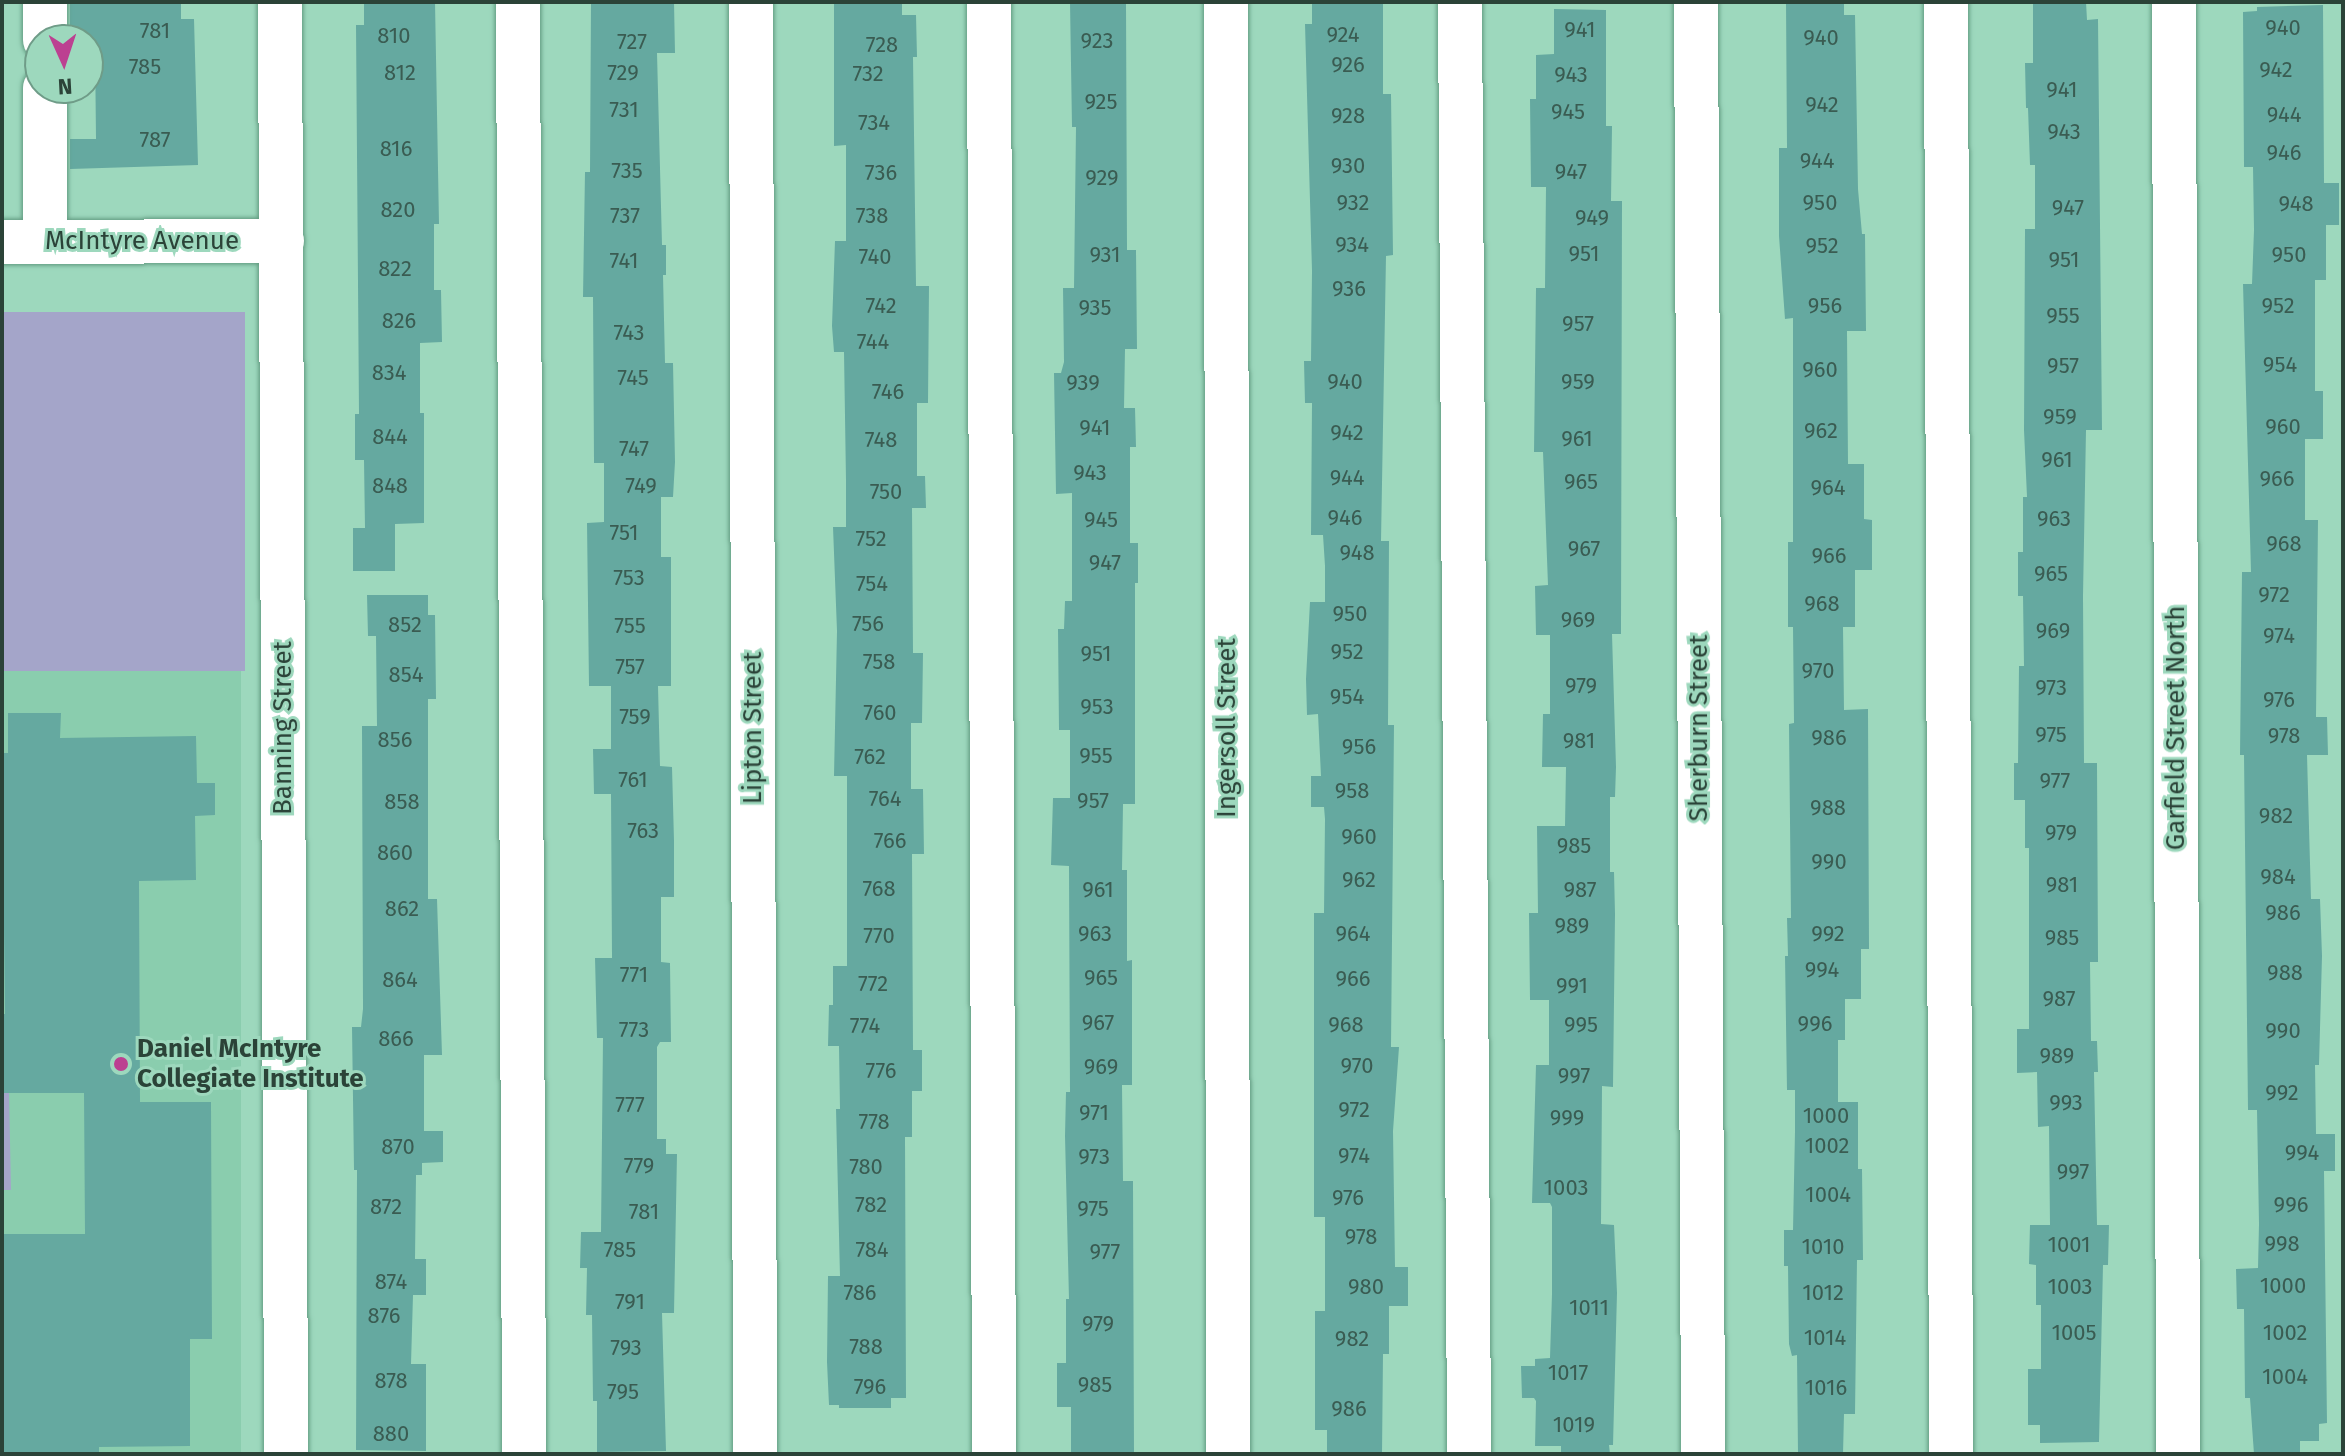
<!DOCTYPE html>
<html>
<head>
<meta charset="utf-8">
<style>
	body { margin:0 }
	#map { position:relative; width:2345px; height:1456px; overflow:hidden; background:#9dd8bd; font-family:"Fira Sans",sans-serif }
	div>[style] { position:absolute }
	[style*='--x'] { left:calc(var(--x)*1px); top:calc(var(--y)*1px); width:calc(var(--w)*1px); rotate:calc(var(--a)*1deg) }
	.built>* { inset:0; background:#8acdae; transform-origin:0 0 }
	.green>* { inset:0; background:#a4a5c9; transform-origin:0 0 }
	.building>* { inset:0; background:#65a9a0 }
	.roads { filter:drop-shadow(0 0 2px #639c82) drop-shadow(0 0 2px #639c82) }
	.minor>* { height:44px; margin:-22px; padding:0 22px; transform-origin:22px; border-radius:22px; background:#fff }
	.dots>* { width:22px; height:22px; translate:-50% -50%; box-sizing:border-box; border:4px solid #9dd8bd; border-radius:50% }
	span { translate:-50% -50%; white-space:nowrap; text-align:center; line-height:1.15; -webkit-text-stroke:6px #9dd8bd; paint-order:stroke }
	.number-label { font-size:22px; color:#3a5c52 }
	.number-label span { -webkit-text-stroke-width:0 }
	.street-label { font-size:26px; color:#2b4338 }
	.poi-label { font-size:26px; color:#2b4338; font-weight:700 }
	.left { translate:0 -50%; text-align:left }
	.frame { position:absolute; inset:0; border:4px solid #2b4338; pointer-events:none }
	.north { position:absolute; left:24px; top:24px; width:80px; height:80px; box-sizing:border-box; background:#9dd8bd; border:2px solid #6f9c88; border-radius:50%; rotate:177deg; font-size:22px; font-weight:700; line-height:32px; text-align:center; color:#2b4338 }
	.north::after { content:''; display:block; margin:auto; width:28px; height:36px; background:#bc4091; clip-path:polygon(50% 0,100% 100%,50% 72%,0 100%) }
</style>
</head>
<body>
<div id="map">
	<div class="built">
		<i style="left:2px;top:671px;width:239px;height:783px"></i>
	</div>
	<div class="green">
		<i style="left:2px;top:312px;width:243px;height:359px"></i>
		<i style="clip-path:polygon(2px 1093px,9px 1093px,11px 1190px,2px 1190px)"></i>
	</div>
	<div class="building">
		<i style="clip-path:polygon(70px 2px,181px 2px,181px 19px,194px 19px,198px 165px,70px 169px,70px 139px,96px 139px,95px 46px,88px 46px,88px 40px,70px 40px)"></i>
		<i style="clip-path:polygon(364px 2px,435px 2px,439px 224px,434px 224px,434px 290px,441px 290px,442px 342px,420px 343px,420px 413px,424px 413px,424px 523px,395px 524px,395px 571px,353px 571px,353px 528px,365px 528px,364px 460px,355px 460px,355px 414px,359px 414px,356px 25px,364px 25px)"></i>
		<i style="clip-path:polygon(591px 2px,674px 2px,675px 53px,657px 53px,662px 245px,666px 245px,666px 275px,663px 275px,665px 363px,673px 363px,675px 462px,673px 497px,661px 497px,661px 557px,671px 557px,671px 686px,658px 686px,660px 766px,672px 767px,674px 841px,674px 897px,661px 897px,661px 962px,670px 963px,671px 1042px,660px 1042px,657px 1047px,657px 1139px,666px 1139px,666px 1154px,677px 1154px,674px 1313px,662px 1313px,666px 1451px,597px 1452px,597px 1401px,593px 1401px,592px 1315px,586px 1315px,587px 1268px,580px 1268px,581px 1232px,601px 1232px,603px 1038px,597px 1038px,595px 958px,612px 958px,611px 794px,594px 794px,593px 749px,611px 749px,611px 686px,589px 686px,587px 523px,604px 522px,604px 463px,594px 463px,593px 297px,583px 297px,585px 172px,590px 172px)"></i>
		<i style="clip-path:polygon(834px 2px,902px 2px,902px 15px,916px 15px,917px 57px,913px 57px,916px 286px,929px 286px,928px 403px,917px 403px,917px 476px,925px 476px,926px 508px,912px 508px,913px 653px,923px 653px,922px 723px,911px 723px,911px 789px,923px 789px,924px 854px,912px 854px,913px 1050px,922px 1050px,922px 1091px,912px 1091px,912px 1137px,905px 1137px,906px 1398px,891px 1398px,891px 1408px,839px 1408px,839px 1405px,829px 1405px,827px 1362px,828px 1276px,840px 1276px,836px 1109px,840px 1109px,839px 1046px,828px 1046px,829px 1005px,833px 1005px,833px 966px,847px 966px,847px 776px,834px 776px,837px 631px,833px 527px,846px 527px,846px 481px,844px 352px,834px 352px,832px 326px,835px 241px,846px 241px,846px 145px,834px 146px)"></i>
		<i style="clip-path:polygon(1070px 2px,1126px 2px,1127px 250px,1136px 250px,1137px 349px,1125px 349px,1124px 408px,1135px 408px,1136px 447px,1130px 447px,1130px 543px,1138px 543px,1138px 583px,1135px 583px,1135px 804px,1123px 804px,1122px 870px,1127px 870px,1127px 961px,1132px 960px,1132px 1085px,1122px 1085px,1123px 1181px,1133px 1181px,1134px 1454px,1071px 1454px,1071px 1407px,1057px 1407px,1057px 1363px,1066px 1363px,1066px 1299px,1069px 1299px,1065px 1136px,1066px 1092px,1070px 1092px,1069px 866px,1051px 865px,1053px 798px,1070px 798px,1070px 730px,1059px 730px,1058px 629px,1064px 629px,1065px 601px,1072px 601px,1072px 493px,1056px 494px,1054px 373px,1061px 373px,1064px 362px,1063px 288px,1074px 288px,1076px 127px,1072px 127px)"></i>
		<i style="clip-path:polygon(1786px 2px,1844px 2px,1844px 15px,1855px 15px,1858px 189px,1862px 234px,1865px 234px,1866px 331px,1847px 331px,1848px 464px,1864px 464px,1864px 519px,1872px 520px,1872px 570px,1855px 570px,1855px 627px,1843px 627px,1844px 710px,1868px 709px,1869px 949px,1861px 949px,1861px 999px,1845px 999px,1845px 1040px,1838px 1040px,1838px 1102px,1858px 1102px,1858px 1169px,1862px 1169px,1863px 1260px,1857px 1260px,1855px 1414px,1844px 1414px,1843px 1454px,1798px 1454px,1797px 1355px,1792px 1356px,1789px 1344px,1788px 1266px,1784px 1266px,1784px 1230px,1793px 1230px,1795px 1131px,1795px 1090px,1787px 1090px,1785px 956px,1788px 956px,1787px 918px,1791px 918px,1789px 724px,1794px 723px,1793px 627px,1788px 627px,1788px 542px,1793px 542px,1793px 318px,1785px 319px,1779px 236px,1779px 148px,1787px 148px)"></i>
		<i style="clip-path:polygon(2033px 2px,2086px 2px,2087px 20px,2098px 19px,2102px 430px,2086px 430px,2083px 596px,2084px 763px,2097px 763px,2098px 962px,2090px 962px,2091px 1041px,2097px 1041px,2098px 1072px,2094px 1072px,2097px 1225px,2109px 1225px,2108px 1265px,2103px 1265px,2099px 1442px,2040px 1443px,2040px 1425px,2028px 1425px,2028px 1369px,2041px 1369px,2041px 1305px,2036px 1305px,2036px 1265px,2029px 1264px,2030px 1225px,2050px 1225px,2049px 1126px,2038px 1127px,2037px 1072px,2017px 1073px,2017px 1029px,2029px 1029px,2029px 848px,2025px 848px,2025px 800px,2014px 800px,2014px 763px,2018px 763px,2019px 666px,2024px 666px,2023px 596px,2018px 596px,2018px 552px,2023px 552px,2023px 497px,2027px 497px,2024px 430px,2025px 229px,2035px 229px,2035px 165px,2030px 165px,2028px 108px,2026px 108px,2025px 63px,2033px 63px)"></i>
		<i style="clip-path:polygon(1312px 4px,1383px 4px,1383px 94px,1391px 94px,1393px 255px,1386px 256px,1381px 541px,1389px 541px,1388px 725px,1394px 725px,1391px 1047px,1399px 1047px,1393px 1131px,1395px 1267px,1408px 1267px,1408px 1306px,1389px 1306px,1389px 1354px,1383px 1354px,1382px 1454px,1327px 1454px,1327px 1430px,1315px 1430px,1315px 1311px,1325px 1311px,1325px 1217px,1314px 1217px,1314px 913px,1324px 913px,1325px 819px,1324px 807px,1311px 807px,1311px 776px,1321px 776px,1318px 714px,1307px 715px,1306px 679px,1310px 602px,1325px 602px,1325px 566px,1323px 535px,1311px 535px,1312px 403px,1305px 403px,1304px 361px,1311px 361px,1312px 271px,1305px 24px,1312px 24px)"></i>
		<i style="clip-path:polygon(2323px 5px,2324px 183px,2339px 183px,2339px 225px,2326px 225px,2326px 280px,2315px 280px,2315px 391px,2323px 391px,2323px 439px,2305px 439px,2305px 520px,2318px 520px,2316px 717px,2327px 717px,2328px 755px,2307px 755px,2311px 899px,2320px 899px,2322px 956px,2319px 1065px,2315px 1065px,2316px 1134px,2335px 1134px,2335px 1171px,2324px 1171px,2327px 1423px,2319px 1424px,2319px 1441px,2300px 1441px,2300px 1454px,2254px 1454px,2250px 1398px,2245px 1398px,2244px 1309px,2237px 1309px,2236px 1269px,2258px 1268px,2259px 1224px,2257px 1110px,2248px 1110px,2244px 755px,2240px 755px,2242px 572px,2251px 572px,2243px 284px,2252px 284px,2254px 230px,2253px 167px,2244px 167px,2243px 12px,2257px 11px,2257px 7px)"></i>
		<i style="clip-path:polygon(1554px 9px,1606px 10px,1606px 126px,1612px 126px,1611px 201px,1622px 201px,1621px 634px,1612px 634px,1616px 767px,1615px 797px,1610px 797px,1610px 872px,1614px 872px,1615px 914px,1613px 1087px,1602px 1086px,1601px 1224px,1614px 1225px,1617px 1293px,1613px 1445px,1609px 1445px,1610px 1454px,1561px 1454px,1561px 1446px,1535px 1446px,1536px 1401px,1534px 1398px,1522px 1398px,1521px 1366px,1535px 1366px,1535px 1359px,1550px 1358px,1552px 1294px,1552px 1207px,1550px 1203px,1532px 1203px,1536px 1065px,1549px 1065px,1549px 1000px,1530px 1000px,1529px 913px,1538px 913px,1537px 826px,1565px 826px,1566px 767px,1542px 767px,1543px 714px,1550px 714px,1550px 635px,1536px 635px,1535px 586px,1548px 585px,1543px 452px,1534px 452px,1536px 288px,1545px 288px,1546px 187px,1531px 187px,1530px 99px,1536px 99px,1536px 55px,1554px 54px)"></i>
		<i style="clip-path:polygon(367px 595px,428px 595px,428px 615px,435px 615px,436px 699px,428px 699px,428px 899px,437px 899px,442px 1055px,424px 1055px,424px 1131px,443px 1131px,443px 1162px,422px 1163px,422px 1175px,416px 1175px,415px 1259px,426px 1259px,426px 1295px,413px 1295px,411px 1364px,426px 1364px,426px 1451px,356px 1450px,357px 1170px,354px 1170px,352px 1027px,361px 1027px,363px 1009px,362px 726px,377px 726px,376px 636px,368px 636px)"></i>
		<i style="clip-path:polygon(8px 713px,61px 713px,60px 738px,196px 736px,197px 783px,215px 783px,215px 815px,195px 816px,196px 880px,139px 881px,140px 1102px,211px 1102px,212px 1339px,190px 1339px,190px 1446px,99px 1447px,99px 1454px,2px 1454px,2px 1234px,85px 1234px,84px 1093px,2px 1093px,2px 1014px,5px 1014px,2px 753px,8px 753px)"></i>
	</div>
	<div class="roads">
		<div class="minor">
			<i style="--x:45;--y:2;--w:38;--a:90"></i>
			<i style="--x:280;--y:2;--w:1452;--a:89.76"></i>
			<i style="--x:518;--y:2;--w:1452;--a:89.76"></i>
			<i style="--x:751;--y:2;--w:1452;--a:89.84"></i>
			<i style="--x:989;--y:2;--w:1452;--a:89.8"></i>
			<i style="--x:1226;--y:2;--w:1452;--a:89.92"></i>
			<i style="--x:1460;--y:2;--w:1452;--a:89.64"></i>
			<i style="--x:1696;--y:2;--w:1452;--a:89.72"></i>
			<i style="--x:1946;--y:2;--w:1452;--a:89.8"></i>
			<i style="--x:2174;--y:2;--w:1452;--a:89.84"></i>
			<i style="--x:45;--y:88;--w:153;--a:90"></i>
			<i style="--x:2;--y:242;--w:280;--a:-0.2"></i>
		</div>
	</div>
	<div class="dots">
		<i style="left:121px;top:1064px;background:#bc4091"></i>
	</div>
	<div class="number-label">
		<span style="left:2283px;top:28px">940</span>
		<span style="left:1580px;top:30px">941</span>
		<span style="left:155px;top:31px">781</span>
		<span style="left:1343px;top:35px">924</span>
		<span style="left:394px;top:36px">810</span>
		<span style="left:1821px;top:38px">940</span>
		<span style="left:1097px;top:41px">923</span>
		<span style="left:632px;top:42px">727</span>
		<span style="left:882px;top:45px">728</span>
		<span style="left:1348px;top:65px">926</span>
		<span style="left:145px;top:67px">785</span>
		<span style="left:2276px;top:70px">942</span>
		<span style="left:400px;top:73px">812</span>
		<span style="left:623px;top:73px">729</span>
		<span style="left:868px;top:74px">732</span>
		<span style="left:1571px;top:75px">943</span>
		<span style="left:2062px;top:90px">941</span>
		<span style="left:1101px;top:102px">925</span>
		<span style="left:1822px;top:105px">942</span>
		<span style="left:624px;top:110px">731</span>
		<span style="left:1568px;top:112px">945</span>
		<span style="left:2284px;top:115px">944</span>
		<span style="left:1348px;top:116px">928</span>
		<span style="left:874px;top:123px">734</span>
		<span style="left:2064px;top:132px">943</span>
		<span style="left:155px;top:140px">787</span>
		<span style="left:396px;top:149px">816</span>
		<span style="left:2284px;top:153px">946</span>
		<span style="left:1817px;top:161px">944</span>
		<span style="left:1348px;top:166px">930</span>
		<span style="left:627px;top:171px">735</span>
		<span style="left:1571px;top:172px">947</span>
		<span style="left:881px;top:173px">736</span>
		<span style="left:1102px;top:178px">929</span>
		<span style="left:1353px;top:203px">932</span>
		<span style="left:1820px;top:203px">950</span>
		<span style="left:2296px;top:204px">948</span>
		<span style="left:2068px;top:208px">947</span>
		<span style="left:398px;top:210px">820</span>
		<span style="left:625px;top:216px">737</span>
		<span style="left:872px;top:216px">738</span>
		<span style="left:1592px;top:218px">949</span>
		<span style="left:1352px;top:245px">934</span>
		<span style="left:1822px;top:246px">952</span>
		<span style="left:1584px;top:254px">951</span>
		<span style="left:1105px;top:255px">931</span>
		<span style="left:2289px;top:255px">950</span>
		<span style="left:875px;top:257px">740</span>
		<span style="left:2064px;top:260px">951</span>
		<span style="left:624px;top:261px">741</span>
		<span style="left:395px;top:269px">822</span>
		<span style="left:1349px;top:289px">936</span>
		<span style="left:881px;top:306px">742</span>
		<span style="left:1825px;top:306px">956</span>
		<span style="left:2278px;top:306px">952</span>
		<span style="left:1095px;top:308px">935</span>
		<span style="left:2063px;top:316px">955</span>
		<span style="left:399px;top:321px">826</span>
		<span style="left:1578px;top:324px">957</span>
		<span style="left:629px;top:333px">743</span>
		<span style="left:873px;top:342px">744</span>
		<span style="left:2280px;top:365px">954</span>
		<span style="left:2063px;top:366px">957</span>
		<span style="left:1820px;top:370px">960</span>
		<span style="left:389px;top:373px">834</span>
		<span style="left:633px;top:378px">745</span>
		<span style="left:1345px;top:382px">940</span>
		<span style="left:1578px;top:382px">959</span>
		<span style="left:1083px;top:383px">939</span>
		<span style="left:888px;top:392px">746</span>
		<span style="left:2060px;top:417px">959</span>
		<span style="left:2283px;top:427px">960</span>
		<span style="left:1095px;top:428px">941</span>
		<span style="left:1821px;top:431px">962</span>
		<span style="left:1347px;top:433px">942</span>
		<span style="left:390px;top:437px">844</span>
		<span style="left:1577px;top:439px">961</span>
		<span style="left:881px;top:440px">748</span>
		<span style="left:634px;top:449px">747</span>
		<span style="left:2057px;top:460px">961</span>
		<span style="left:1090px;top:473px">943</span>
		<span style="left:1347px;top:478px">944</span>
		<span style="left:2277px;top:479px">966</span>
		<span style="left:1581px;top:482px">965</span>
		<span style="left:390px;top:486px">848</span>
		<span style="left:641px;top:486px">749</span>
		<span style="left:1828px;top:488px">964</span>
		<span style="left:886px;top:492px">750</span>
		<span style="left:1345px;top:518px">946</span>
		<span style="left:2054px;top:519px">963</span>
		<span style="left:1101px;top:520px">945</span>
		<span style="left:624px;top:533px">751</span>
		<span style="left:871px;top:539px">752</span>
		<span style="left:2284px;top:544px">968</span>
		<span style="left:1584px;top:549px">967</span>
		<span style="left:1357px;top:553px">948</span>
		<span style="left:1829px;top:556px">966</span>
		<span style="left:1105px;top:563px">947</span>
		<span style="left:2051px;top:574px">965</span>
		<span style="left:629px;top:578px">753</span>
		<span style="left:872px;top:584px">754</span>
		<span style="left:2274px;top:595px">972</span>
		<span style="left:1822px;top:604px">968</span>
		<span style="left:1350px;top:614px">950</span>
		<span style="left:1578px;top:620px">969</span>
		<span style="left:868px;top:624px">756</span>
		<span style="left:405px;top:625px">852</span>
		<span style="left:630px;top:626px">755</span>
		<span style="left:2053px;top:631px">969</span>
		<span style="left:2279px;top:636px">974</span>
		<span style="left:1347px;top:652px">952</span>
		<span style="left:1096px;top:654px">951</span>
		<span style="left:879px;top:662px">758</span>
		<span style="left:630px;top:667px">757</span>
		<span style="left:1818px;top:671px">970</span>
		<span style="left:406px;top:675px">854</span>
		<span style="left:1581px;top:686px">979</span>
		<span style="left:2051px;top:688px">973</span>
		<span style="left:1347px;top:697px">954</span>
		<span style="left:2279px;top:700px">976</span>
		<span style="left:1097px;top:707px">953</span>
		<span style="left:880px;top:713px">760</span>
		<span style="left:635px;top:717px">759</span>
		<span style="left:2051px;top:735px">975</span>
		<span style="left:2284px;top:736px">978</span>
		<span style="left:1829px;top:738px">986</span>
		<span style="left:395px;top:740px">856</span>
		<span style="left:1579px;top:741px">981</span>
		<span style="left:1359px;top:747px">956</span>
		<span style="left:1096px;top:756px">955</span>
		<span style="left:870px;top:757px">762</span>
		<span style="left:633px;top:780px">761</span>
		<span style="left:2055px;top:781px">977</span>
		<span style="left:1352px;top:791px">958</span>
		<span style="left:885px;top:799px">764</span>
		<span style="left:1093px;top:801px">957</span>
		<span style="left:402px;top:802px">858</span>
		<span style="left:1828px;top:808px">988</span>
		<span style="left:2276px;top:816px">982</span>
		<span style="left:643px;top:831px">763</span>
		<span style="left:2061px;top:833px">979</span>
		<span style="left:1359px;top:837px">960</span>
		<span style="left:890px;top:841px">766</span>
		<span style="left:1574px;top:846px">985</span>
		<span style="left:395px;top:853px">860</span>
		<span style="left:1829px;top:862px">990</span>
		<span style="left:2278px;top:877px">984</span>
		<span style="left:1359px;top:880px">962</span>
		<span style="left:2062px;top:885px">981</span>
		<span style="left:879px;top:889px">768</span>
		<span style="left:1098px;top:890px">961</span>
		<span style="left:1580px;top:890px">987</span>
		<span style="left:402px;top:909px">862</span>
		<span style="left:2283px;top:913px">986</span>
		<span style="left:1572px;top:926px">989</span>
		<span style="left:1095px;top:934px">963</span>
		<span style="left:1353px;top:934px">964</span>
		<span style="left:1828px;top:934px">992</span>
		<span style="left:879px;top:936px">770</span>
		<span style="left:2062px;top:938px">985</span>
		<span style="left:1822px;top:970px">994</span>
		<span style="left:2285px;top:973px">988</span>
		<span style="left:634px;top:975px">771</span>
		<span style="left:1101px;top:978px">965</span>
		<span style="left:1353px;top:979px">966</span>
		<span style="left:400px;top:980px">864</span>
		<span style="left:873px;top:984px">772</span>
		<span style="left:1572px;top:986px">991</span>
		<span style="left:2059px;top:999px">987</span>
		<span style="left:1098px;top:1023px">967</span>
		<span style="left:1815px;top:1024px">996</span>
		<span style="left:1346px;top:1025px">968</span>
		<span style="left:1581px;top:1025px">995</span>
		<span style="left:865px;top:1026px">774</span>
		<span style="left:634px;top:1030px">773</span>
		<span style="left:2283px;top:1031px">990</span>
		<span style="left:396px;top:1039px">866</span>
		<span style="left:2057px;top:1056px">989</span>
		<span style="left:1357px;top:1066px">970</span>
		<span style="left:1101px;top:1067px">969</span>
		<span style="left:881px;top:1071px">776</span>
		<span style="left:1574px;top:1076px">997</span>
		<span style="left:2282px;top:1093px">992</span>
		<span style="left:2066px;top:1103px">993</span>
		<span style="left:630px;top:1105px">777</span>
		<span style="left:1354px;top:1110px">972</span>
		<span style="left:1094px;top:1113px">971</span>
		<span style="left:1826px;top:1116px">1000</span>
		<span style="left:1567px;top:1118px">999</span>
		<span style="left:874px;top:1122px">778</span>
		<span style="left:1827px;top:1146px">1002</span>
		<span style="left:398px;top:1147px">870</span>
		<span style="left:2302px;top:1153px">994</span>
		<span style="left:1354px;top:1156px">974</span>
		<span style="left:1094px;top:1157px">973</span>
		<span style="left:639px;top:1166px">779</span>
		<span style="left:866px;top:1167px">780</span>
		<span style="left:2073px;top:1172px">997</span>
		<span style="left:1566px;top:1188px">1003</span>
		<span style="left:1828px;top:1195px">1004</span>
		<span style="left:1348px;top:1198px">976</span>
		<span style="left:871px;top:1205px">782</span>
		<span style="left:2291px;top:1205px">996</span>
		<span style="left:386px;top:1207px">872</span>
		<span style="left:1093px;top:1209px">975</span>
		<span style="left:644px;top:1212px">781</span>
		<span style="left:1361px;top:1237px">978</span>
		<span style="left:2282px;top:1244px">998</span>
		<span style="left:2069px;top:1245px">1001</span>
		<span style="left:1823px;top:1247px">1010</span>
		<span style="left:620px;top:1250px">785</span>
		<span style="left:872px;top:1250px">784</span>
		<span style="left:1105px;top:1252px">977</span>
		<span style="left:391px;top:1282px">874</span>
		<span style="left:2283px;top:1286px">1000</span>
		<span style="left:1366px;top:1287px">980</span>
		<span style="left:2070px;top:1287px">1003</span>
		<span style="left:860px;top:1293px">786</span>
		<span style="left:1823px;top:1293px">1012</span>
		<span style="left:630px;top:1302px">791</span>
		<span style="left:1589px;top:1308px">1011</span>
		<span style="left:384px;top:1316px">876</span>
		<span style="left:1098px;top:1324px">979</span>
		<span style="left:2074px;top:1333px">1005</span>
		<span style="left:2285px;top:1333px">1002</span>
		<span style="left:1825px;top:1338px">1014</span>
		<span style="left:1352px;top:1339px">982</span>
		<span style="left:866px;top:1347px">788</span>
		<span style="left:626px;top:1348px">793</span>
		<span style="left:1568px;top:1373px">1017</span>
		<span style="left:2285px;top:1377px">1004</span>
		<span style="left:391px;top:1381px">878</span>
		<span style="left:1095px;top:1385px">985</span>
		<span style="left:870px;top:1387px">796</span>
		<span style="left:1826px;top:1388px">1016</span>
		<span style="left:623px;top:1392px">795</span>
		<span style="left:1349px;top:1409px">986</span>
		<span style="left:1574px;top:1425px">1019</span>
		<span style="left:391px;top:1434px">880</span>
	</div>
	<div class="street-label">
		<span style="left:142px;top:241px">McIntyre Avenue</span>
		<span style="left:283px;top:728px;rotate:-90deg">Banning Street</span>
		<span style="left:753px;top:728px;rotate:-90deg">Lipton Street</span>
		<span style="left:1227px;top:728px;rotate:-90deg">Ingersoll Street</span>
		<span style="left:1699px;top:728px;rotate:-90deg">Sherburn Street</span>
		<span style="left:2176px;top:728px;rotate:-90deg">Garfield Street North</span>
	</div>
	<div class="poi-label">
		<span class="left" style="left:137px;top:1064px">Daniel McIntyre<br>Collegiate Institute</span>
	</div>
	<div class="frame"></div>
	<div class="north">N</div>
</div>
</body>
</html>
